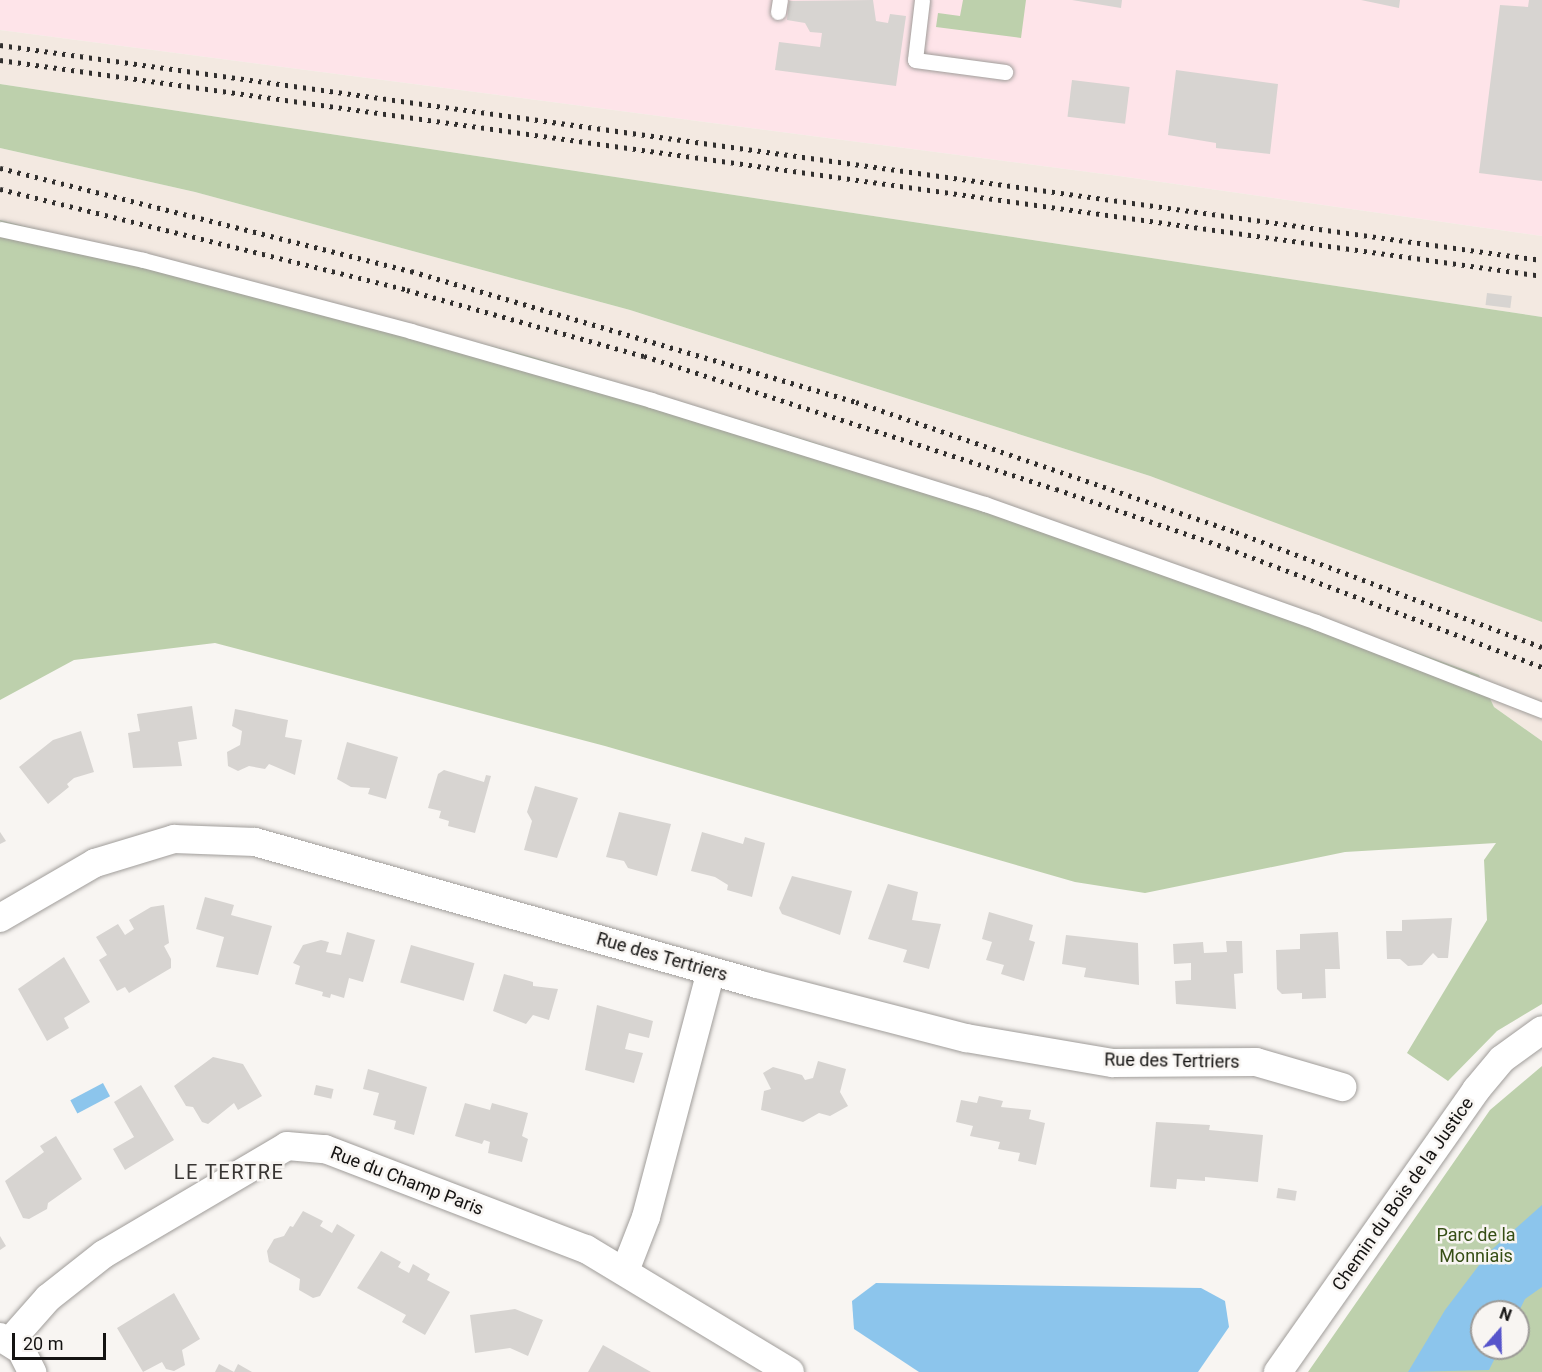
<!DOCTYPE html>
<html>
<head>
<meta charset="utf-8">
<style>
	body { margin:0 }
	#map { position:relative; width:1542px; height:1372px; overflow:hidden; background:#f8f5f2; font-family:Roboto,sans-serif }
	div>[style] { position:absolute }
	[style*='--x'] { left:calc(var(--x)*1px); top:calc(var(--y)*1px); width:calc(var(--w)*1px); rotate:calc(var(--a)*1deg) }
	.commercial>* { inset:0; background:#fee4e9 }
	.built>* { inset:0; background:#f3e9e1 }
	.green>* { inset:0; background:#bdd0ac }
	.water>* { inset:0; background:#8cc5ec; transform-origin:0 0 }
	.building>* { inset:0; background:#d7d4d1; transform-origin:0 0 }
	.roads { filter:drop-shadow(0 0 2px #a09d9a) drop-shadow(0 0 2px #a09d9a) }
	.lane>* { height:15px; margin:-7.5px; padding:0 7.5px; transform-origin:7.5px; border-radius:7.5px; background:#fff }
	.street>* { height:28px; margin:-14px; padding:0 14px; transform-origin:14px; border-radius:14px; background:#fff }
	.rail>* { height:4.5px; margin-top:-2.25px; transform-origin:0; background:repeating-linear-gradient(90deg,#312f2e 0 3px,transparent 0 9px) }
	span { translate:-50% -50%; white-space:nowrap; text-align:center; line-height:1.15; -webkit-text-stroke:5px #f8f5f2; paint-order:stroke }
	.street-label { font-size:18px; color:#141312 }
	.park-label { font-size:18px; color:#354e14 }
	.neighbourhood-label { font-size:20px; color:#383533; letter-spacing:1.5px }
	.north { position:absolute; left:1470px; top:1300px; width:60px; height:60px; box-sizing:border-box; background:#f8f5f2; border:2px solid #9d9b98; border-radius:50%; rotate:20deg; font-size:16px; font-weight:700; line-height:24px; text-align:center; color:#141312 }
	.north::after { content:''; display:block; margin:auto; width:21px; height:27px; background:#5654cb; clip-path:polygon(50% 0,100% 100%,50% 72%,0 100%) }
	.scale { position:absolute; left:12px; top:1333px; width:94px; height:27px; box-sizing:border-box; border:3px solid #141312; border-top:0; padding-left:8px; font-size:18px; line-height:21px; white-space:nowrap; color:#141312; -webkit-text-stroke:4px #f8f5f2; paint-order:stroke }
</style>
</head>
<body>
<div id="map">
	<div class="commercial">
		<i style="clip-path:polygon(0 0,1542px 0,1542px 236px,1119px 176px,0 30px)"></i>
	</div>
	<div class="built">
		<i style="clip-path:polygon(0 30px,1119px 176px,1542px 236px,1542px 317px,0 84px)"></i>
		<i style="clip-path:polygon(0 148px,195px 192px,630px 310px,1150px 476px,1427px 577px,1542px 622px,1542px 741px,1494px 707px,1479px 675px,1098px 538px,809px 441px,529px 356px,0 220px)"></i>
	</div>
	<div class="green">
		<i style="clip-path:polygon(963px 0,1026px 0,1021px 38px,936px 27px,938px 13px,960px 16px)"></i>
		<i style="clip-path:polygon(0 84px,1542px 317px,1542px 622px,1150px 476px,630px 310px,195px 192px,0 148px)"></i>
		<i style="clip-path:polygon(0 220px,529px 356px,809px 441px,1098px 538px,1479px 675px,1494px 707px,1542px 741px,1542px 1004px,1497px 1031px,1448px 1081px,1407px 1053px,1487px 920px,1484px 860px,1496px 843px,1345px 852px,1145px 893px,1075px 882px,605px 746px,215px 643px,74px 660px,0 700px)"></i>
		<i style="clip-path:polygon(evenodd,1542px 1066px,1542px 1372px,1308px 1372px,1490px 1110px,1542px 1066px,1482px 1312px,1518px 1312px,1518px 1348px,1482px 1348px,1482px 1312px)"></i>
	</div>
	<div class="water">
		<i style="left:103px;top:1083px;width:15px;height:37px;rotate:62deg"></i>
		<i style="clip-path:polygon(1542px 1205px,1542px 1287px,1525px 1299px,1518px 1313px,1482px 1312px,1482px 1348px,1500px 1348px,1489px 1370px,1408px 1372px,1445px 1310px,1489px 1252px)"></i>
		<i style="clip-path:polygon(876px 1283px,1201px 1288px,1225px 1301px,1229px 1327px,1198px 1372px,919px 1372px,854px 1329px,852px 1301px)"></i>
	</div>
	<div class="building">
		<i style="clip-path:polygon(873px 0,876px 21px,888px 23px,890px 14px,906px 16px,896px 86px,775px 70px,779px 42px,820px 47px,822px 33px,810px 32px,805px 23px,787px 20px,789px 1px)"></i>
		<i style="clip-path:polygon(1072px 0,1122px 0,1121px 8px)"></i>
		<i style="clip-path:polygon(1361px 0,1400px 0,1399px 8px)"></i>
		<i style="clip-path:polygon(1529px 0,1542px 0,1542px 181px,1479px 173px,1500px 5px,1528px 7px)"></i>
		<i style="clip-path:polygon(1176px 70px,1278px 84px,1270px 154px,1216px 148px,1216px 143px,1168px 135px)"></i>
		<i style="left:1072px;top:80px;width:58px;height:37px;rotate:7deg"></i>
		<i style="left:1487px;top:293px;width:25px;height:12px;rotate:7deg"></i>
		<i style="clip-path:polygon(192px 706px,197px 739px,178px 742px,182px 766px,133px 768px,128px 733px,140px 731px,137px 714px)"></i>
		<i style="clip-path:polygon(235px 709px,288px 720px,285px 737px,302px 740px,295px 775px,269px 764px,265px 769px,249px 766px,238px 771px,228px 766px,227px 752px,240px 745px,242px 731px,232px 726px)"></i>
		<i style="clip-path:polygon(81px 731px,94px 772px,74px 778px,67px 784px,69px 787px,48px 804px,19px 767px,53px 740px)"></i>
		<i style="clip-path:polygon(347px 742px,398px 757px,386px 799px,368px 794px,370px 788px,351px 787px,337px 779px)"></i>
		<i style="clip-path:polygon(444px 770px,484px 782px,486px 775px,491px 776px,475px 833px,448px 826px,449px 821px,439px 818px,441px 811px,428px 808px,438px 774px)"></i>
		<i style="clip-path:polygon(535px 786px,578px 798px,557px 858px,524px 850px,532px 821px,527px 812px)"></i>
		<i style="clip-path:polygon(619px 812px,671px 824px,657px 876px,628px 868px,624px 861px,606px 857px)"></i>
		<i style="clip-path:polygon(0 832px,6px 841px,0 844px)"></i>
		<i style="clip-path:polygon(702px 832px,743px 844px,745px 837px,765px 843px,752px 897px,727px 890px,728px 885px,715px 877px,691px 871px)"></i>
		<i style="clip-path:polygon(792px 876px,852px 891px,840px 935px,782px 914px,779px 908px)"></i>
		<i style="clip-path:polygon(888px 884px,918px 892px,912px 920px,941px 924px,929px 969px,903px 962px,907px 950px,868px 939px)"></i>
		<i style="clip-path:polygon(205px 897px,234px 905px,231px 915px,272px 926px,258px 975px,216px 967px,224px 937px,196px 929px)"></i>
		<i style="clip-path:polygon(164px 905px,169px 943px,164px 946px,171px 959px,171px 968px,129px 993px,125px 987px,117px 991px,99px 960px,107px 955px,96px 937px,118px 924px,125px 935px,134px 929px,129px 920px,151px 907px)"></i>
		<i style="clip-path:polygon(989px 912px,1033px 925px,1029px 940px,1035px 942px,1024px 981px,1001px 974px,1004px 965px,986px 960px,992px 942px,982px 939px)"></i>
		<i style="clip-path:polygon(1452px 918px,1448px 958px,1438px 958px,1433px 953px,1422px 965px,1408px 966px,1400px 959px,1387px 959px,1386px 931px,1402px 931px,1402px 920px)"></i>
		<i style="clip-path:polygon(347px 932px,375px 940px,363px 982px,349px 978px,344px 998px,331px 994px,330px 998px,322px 996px,323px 992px,295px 984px,300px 966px,293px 963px,303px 945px,321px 940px,329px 942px,326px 952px,341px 955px)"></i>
		<i style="clip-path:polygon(1338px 932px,1340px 969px,1325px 969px,1326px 998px,1302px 999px,1302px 993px,1282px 994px,1277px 989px,1276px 950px,1300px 949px,1300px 934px)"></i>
		<i style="clip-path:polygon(1066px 935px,1138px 943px,1139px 985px,1084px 977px,1086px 968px,1062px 964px)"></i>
		<i style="clip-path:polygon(1226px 941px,1242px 941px,1243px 973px,1234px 974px,1236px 1009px,1176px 1004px,1175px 981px,1191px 980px,1191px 963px,1174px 964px,1173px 944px,1203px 942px,1204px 953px,1227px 952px)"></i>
		<i style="left:411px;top:945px;width:66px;height:39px;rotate:16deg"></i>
		<i style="clip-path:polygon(64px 957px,90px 1002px,64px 1018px,69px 1028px,47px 1041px,18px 989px)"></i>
		<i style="clip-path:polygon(504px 974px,533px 982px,533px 986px,558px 989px,549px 1020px,533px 1015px,526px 1024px,493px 1011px)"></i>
		<i style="clip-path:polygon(597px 1005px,653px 1021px,649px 1038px,629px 1033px,625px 1049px,643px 1053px,634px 1083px,585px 1070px)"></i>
		<i style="clip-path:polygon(213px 1057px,243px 1064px,262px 1096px,238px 1110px,234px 1103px,208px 1124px,202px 1122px,193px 1107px,186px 1106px,174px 1086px)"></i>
		<i style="clip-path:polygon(818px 1061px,846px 1069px,840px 1092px,848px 1106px,830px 1116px,819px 1113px,803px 1122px,761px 1110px,764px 1091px,771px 1089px,763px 1073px,773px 1067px,802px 1075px,805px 1080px,813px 1078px)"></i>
		<i style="clip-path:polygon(368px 1069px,427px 1087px,414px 1135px,394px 1129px,396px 1121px,373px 1115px,379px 1093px,363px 1089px)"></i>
		<i style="clip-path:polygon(141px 1085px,174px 1140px,125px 1170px,113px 1149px,134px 1137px,114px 1102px)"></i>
		<i style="left:316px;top:1085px;width:18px;height:10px;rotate:13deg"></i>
		<i style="clip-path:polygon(979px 1096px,1003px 1101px,1001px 1107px,1031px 1110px,1029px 1119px,1045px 1123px,1036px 1165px,1018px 1161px,1020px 1153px,998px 1149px,1000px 1142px,970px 1136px,973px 1126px,956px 1122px,961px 1100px,977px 1103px)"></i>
		<i style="clip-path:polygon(465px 1103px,490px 1110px,492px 1103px,528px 1113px,522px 1136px,528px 1139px,522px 1162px,488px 1153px,490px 1142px,484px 1140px,482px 1144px,455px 1136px)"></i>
		<i style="clip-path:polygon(1156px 1122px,1210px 1125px,1209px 1130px,1263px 1135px,1258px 1182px,1205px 1177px,1205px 1181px,1177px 1179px,1176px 1189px,1150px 1187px)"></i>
		<i style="clip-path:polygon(56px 1136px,82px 1179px,48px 1203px,47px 1209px,29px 1219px,23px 1218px,5px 1181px,44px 1152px,40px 1146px)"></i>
		<i style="left:1278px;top:1188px;width:19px;height:10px;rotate:9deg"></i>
		<i style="clip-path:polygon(303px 1211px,323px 1221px,320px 1226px,332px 1233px,337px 1224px,355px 1235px,320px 1296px,313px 1298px,299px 1290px,300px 1279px,269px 1262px,267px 1251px,274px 1239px,284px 1236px,290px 1226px,293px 1227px)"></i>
		<i style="clip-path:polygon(0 1236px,6px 1246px,0 1250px)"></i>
		<i style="clip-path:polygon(381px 1251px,401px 1262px,398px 1267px,409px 1273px,413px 1264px,430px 1274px,427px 1280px,450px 1292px,425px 1335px,402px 1322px,406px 1315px,357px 1288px)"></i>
		<i style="clip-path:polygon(174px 1293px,200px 1339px,182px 1350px,185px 1365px,174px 1371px,166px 1369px,162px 1362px,143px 1372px,117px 1328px)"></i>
		<i style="clip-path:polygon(515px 1309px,543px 1320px,528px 1356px,510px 1348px,475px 1353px,470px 1315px)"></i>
		<i style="clip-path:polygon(603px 1345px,651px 1372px,588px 1372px)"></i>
		<i style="clip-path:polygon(219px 1364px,234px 1372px,238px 1364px,252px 1372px,215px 1372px)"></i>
	</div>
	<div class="roads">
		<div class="lane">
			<i style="--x:922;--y:0;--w:60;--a:96.7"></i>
			<i style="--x:915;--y:60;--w:91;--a:7.6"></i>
			<i style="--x:778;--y:12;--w:12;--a:-81"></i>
			<i style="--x:0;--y:229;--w:146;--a:12.2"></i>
			<i style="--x:143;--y:260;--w:277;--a:14.8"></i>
			<i style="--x:411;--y:331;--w:250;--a:16"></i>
			<i style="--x:651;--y:400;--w:350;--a:17.3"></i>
			<i style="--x:985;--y:504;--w:351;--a:19.6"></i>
			<i style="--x:1316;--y:622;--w:243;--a:21.3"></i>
		</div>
		<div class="street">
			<i style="--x:0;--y:918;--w:110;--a:-30.1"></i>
			<i style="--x:95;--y:863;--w:83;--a:-16.9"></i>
			<i style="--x:174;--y:839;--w:81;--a:2.1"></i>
			<i style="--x:255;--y:842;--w:522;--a:15.79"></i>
			<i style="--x:757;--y:984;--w:216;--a:14.5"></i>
			<i style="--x:966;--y:1038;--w:149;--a:9.7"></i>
			<i style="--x:1113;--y:1063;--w:143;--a:-0.4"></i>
			<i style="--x:1256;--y:1062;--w:90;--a:16.2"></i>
			<i style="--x:625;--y:1271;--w:58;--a:-68.7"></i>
			<i style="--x:646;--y:1217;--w:254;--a:-75.2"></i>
			<i style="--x:0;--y:1337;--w:25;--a:32"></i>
			<i style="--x:21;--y:1350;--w:25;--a:63"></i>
			<i style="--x:10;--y:1341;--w:57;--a:-48.5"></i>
			<i style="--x:48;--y:1298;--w:71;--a:-38.2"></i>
			<i style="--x:104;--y:1254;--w:212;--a:-30.5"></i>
			<i style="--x:287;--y:1146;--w:38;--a:5"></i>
			<i style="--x:325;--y:1149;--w:280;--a:21"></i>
			<i style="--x:586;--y:1249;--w:238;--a:31.1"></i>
			<i style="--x:1278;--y:1372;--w:345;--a:-54.9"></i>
			<i style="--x:1476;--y:1090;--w:40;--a:-50"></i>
			<i style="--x:1502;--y:1059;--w:49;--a:-35.9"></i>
		</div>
	</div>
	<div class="rail">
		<i style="--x:0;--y:45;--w:1557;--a:7.94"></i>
		<i style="--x:0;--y:60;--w:1557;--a:7.97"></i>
		<i style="--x:0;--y:168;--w:424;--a:14.1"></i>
		<i style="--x:411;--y:271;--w:464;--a:16.4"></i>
		<i style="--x:856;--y:402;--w:402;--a:18.9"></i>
		<i style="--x:1236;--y:532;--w:327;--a:20.6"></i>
		<i style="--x:0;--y:189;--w:419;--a:13.9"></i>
		<i style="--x:407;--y:290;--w:246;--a:15.6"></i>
		<i style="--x:644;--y:356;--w:433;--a:17.9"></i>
		<i style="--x:1056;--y:489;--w:181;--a:19"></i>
		<i style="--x:1227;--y:548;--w:337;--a:20.7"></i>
	</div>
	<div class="street-label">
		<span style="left:662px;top:957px;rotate:16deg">Rue des Tertriers</span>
		<span style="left:1172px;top:1061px;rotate:1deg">Rue des Tertriers</span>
		<span style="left:407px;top:1181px;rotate:21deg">Rue du Champ Paris</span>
		<span style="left:1403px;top:1194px;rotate:-55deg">Chemin du Bois de la Justice</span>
	</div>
	<div class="park-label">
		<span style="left:1476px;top:1246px">Parc de la<br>Monniais</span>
	</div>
	<div class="neighbourhood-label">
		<span style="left:229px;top:1172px">LE TERTRE</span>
	</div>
	<div class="north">N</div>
	<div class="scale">20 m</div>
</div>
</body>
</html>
